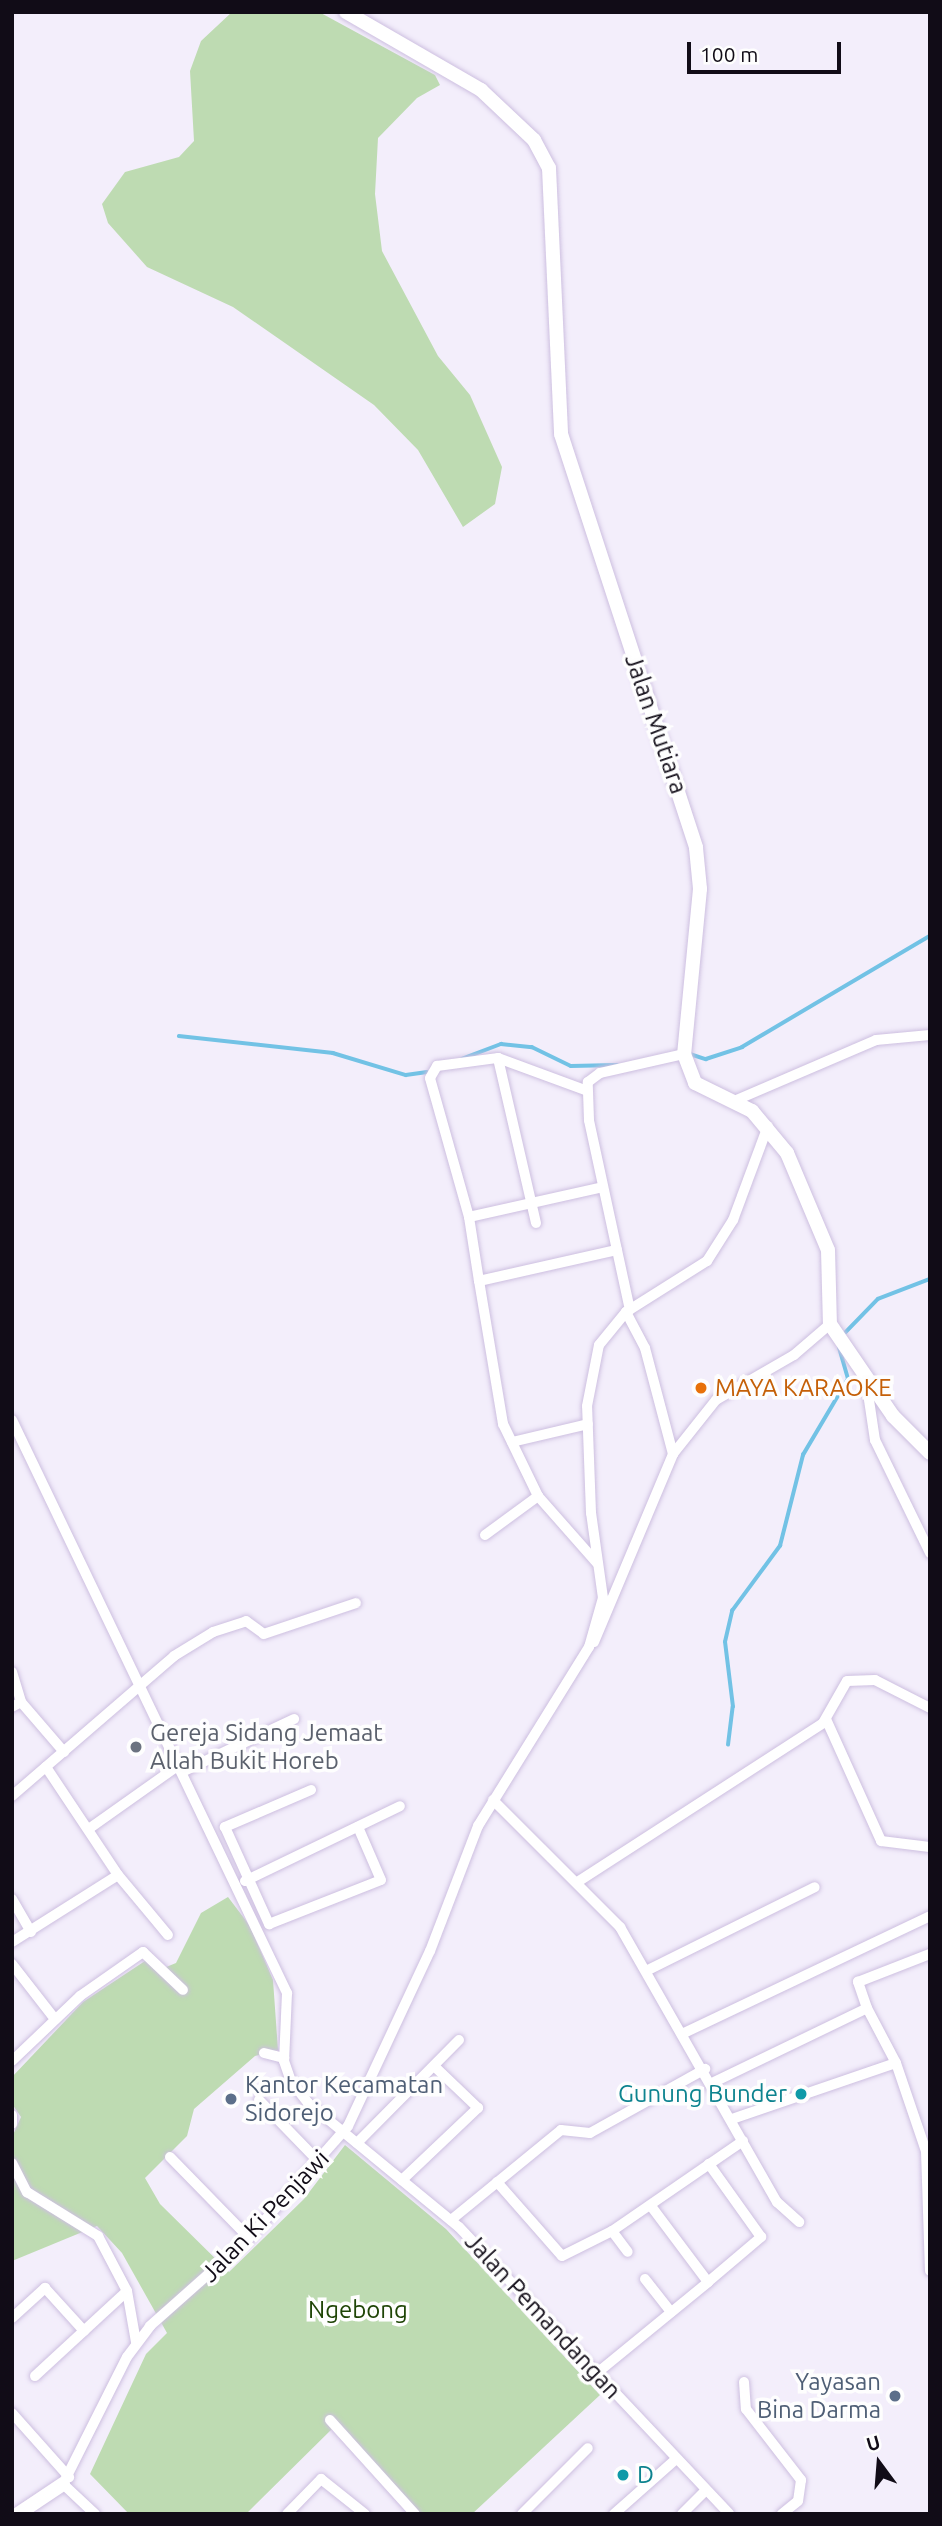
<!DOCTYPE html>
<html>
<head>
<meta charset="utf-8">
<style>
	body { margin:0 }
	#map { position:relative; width:942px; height:2526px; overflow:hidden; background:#f3eefb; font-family:Ubuntu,sans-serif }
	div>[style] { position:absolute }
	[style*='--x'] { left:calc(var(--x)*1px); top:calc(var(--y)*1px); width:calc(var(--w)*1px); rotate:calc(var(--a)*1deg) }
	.green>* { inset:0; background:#bedbb2 }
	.stream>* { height:3.5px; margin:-1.75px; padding:0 1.75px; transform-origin:1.75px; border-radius:1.75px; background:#72c2e5 }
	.roads { filter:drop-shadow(0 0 2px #cdbfe0) drop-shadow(0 0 2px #cdbfe0) }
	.street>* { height:10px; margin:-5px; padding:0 5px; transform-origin:5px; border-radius:5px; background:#fff }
	.secondary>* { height:14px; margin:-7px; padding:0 7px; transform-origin:7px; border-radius:7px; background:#fff }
	.dots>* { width:19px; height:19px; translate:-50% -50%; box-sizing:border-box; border:4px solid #fefefe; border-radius:50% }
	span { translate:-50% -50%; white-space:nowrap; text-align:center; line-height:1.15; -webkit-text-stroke:7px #fefefe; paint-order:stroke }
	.street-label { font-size:24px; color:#110c17 }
	.food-label { font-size:24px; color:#c56008 }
	.left { translate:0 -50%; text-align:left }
	.worship-label { font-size:24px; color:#5b616d }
	.service-label { font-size:24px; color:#4e5e75 }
	.right { translate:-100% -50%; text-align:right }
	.culture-label { font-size:24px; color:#0d838f }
	.park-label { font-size:24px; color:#1f4506 }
	.frame { position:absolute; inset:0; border:14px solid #110c17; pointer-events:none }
	.north { position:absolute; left:844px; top:2428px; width:70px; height:70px; -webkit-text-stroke:5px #fefefe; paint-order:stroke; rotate:344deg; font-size:19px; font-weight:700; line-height:28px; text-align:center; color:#110c17 }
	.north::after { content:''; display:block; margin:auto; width:24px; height:32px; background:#110c17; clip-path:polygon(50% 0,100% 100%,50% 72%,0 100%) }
	.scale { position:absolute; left:687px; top:42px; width:154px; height:32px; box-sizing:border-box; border:4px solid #110c17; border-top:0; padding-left:9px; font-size:21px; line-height:24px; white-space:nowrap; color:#110c17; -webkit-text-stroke:5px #fefefe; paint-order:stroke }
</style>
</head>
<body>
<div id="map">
	<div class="green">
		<i style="clip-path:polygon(232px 12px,319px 12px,435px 75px,440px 85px,417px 98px,378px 138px,375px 194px,382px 251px,438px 356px,470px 395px,502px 467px,495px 504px,463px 527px,418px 450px,374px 405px,233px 307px,147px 267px,108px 223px,102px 204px,125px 172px,179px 157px,194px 141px,190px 71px,201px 41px)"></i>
		<i style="clip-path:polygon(228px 1897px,250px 1926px,273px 1980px,278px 2050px,255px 2056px,194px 2109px,187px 2136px,145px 2178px,160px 2204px,229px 2272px,304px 2199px,345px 2145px,446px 2229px,600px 2395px,472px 2514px,421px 2514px,336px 2425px,246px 2514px,129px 2514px,90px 2474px,146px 2354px,167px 2333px,122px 2253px,97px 2226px,12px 2261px,12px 2137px,21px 2117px,12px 2104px,12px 2077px,83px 2002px,151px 1957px,159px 1970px,176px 1963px,201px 1913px)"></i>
	</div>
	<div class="stream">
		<i style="--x:179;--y:1036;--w:155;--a:6.3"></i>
		<i style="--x:333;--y:1053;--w:76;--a:16.8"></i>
		<i style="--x:406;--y:1075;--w:21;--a:-8"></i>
		<i style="--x:687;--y:1053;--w:20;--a:18"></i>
		<i style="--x:706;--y:1059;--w:38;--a:-18"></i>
		<i style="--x:742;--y:1047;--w:218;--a:-30.6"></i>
		<i style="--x:462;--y:1059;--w:42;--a:-21"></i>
		<i style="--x:501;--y:1044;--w:31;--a:6"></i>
		<i style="--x:532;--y:1047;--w:43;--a:26"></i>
		<i style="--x:571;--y:1066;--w:46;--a:-1.2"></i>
		<i style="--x:843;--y:1335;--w:50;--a:-45.8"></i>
		<i style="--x:878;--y:1299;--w:56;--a:-21"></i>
		<i style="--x:728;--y:1745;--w:38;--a:-83"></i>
		<i style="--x:733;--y:1707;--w:65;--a:-97"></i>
		<i style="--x:725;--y:1642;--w:32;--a:-77"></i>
		<i style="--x:732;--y:1611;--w:81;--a:-53.6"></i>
		<i style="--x:780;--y:1546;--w:94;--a:-75.8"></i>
		<i style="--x:803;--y:1455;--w:88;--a:-59.4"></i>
		<i style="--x:848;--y:1379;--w:32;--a:-106"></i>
	</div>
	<div class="roads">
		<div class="street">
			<i style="--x:734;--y:1101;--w:155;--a:-23.2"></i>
			<i style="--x:876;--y:1040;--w:54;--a:-5.3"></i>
			<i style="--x:469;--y:1217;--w:144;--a:-105.7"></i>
			<i style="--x:430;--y:1078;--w:14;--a:-60"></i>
			<i style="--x:437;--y:1066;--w:62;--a:-7.5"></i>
			<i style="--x:536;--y:1223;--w:169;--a:-103"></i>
			<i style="--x:498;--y:1058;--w:93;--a:20.2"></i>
			<i style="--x:617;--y:1250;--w:133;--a:-102.2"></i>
			<i style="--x:589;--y:1120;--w:38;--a:-92"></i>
			<i style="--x:588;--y:1082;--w:15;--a:-37"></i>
			<i style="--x:600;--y:1073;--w:86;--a:-12.7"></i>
			<i style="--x:479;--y:1281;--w:65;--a:-98.9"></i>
			<i style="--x:469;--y:1217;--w:137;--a:-12.6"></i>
			<i style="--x:626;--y:1312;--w:41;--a:62.2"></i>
			<i style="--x:645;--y:1348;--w:110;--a:75.2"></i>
			<i style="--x:866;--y:1380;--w:61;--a:81.5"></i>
			<i style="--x:875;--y:1440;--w:126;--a:64"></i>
			<i style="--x:12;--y:1420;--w:636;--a:64.36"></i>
			<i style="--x:287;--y:1993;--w:68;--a:92.5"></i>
			<i style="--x:284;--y:2061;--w:21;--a:71"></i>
			<i style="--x:291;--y:2081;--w:28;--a:52"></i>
			<i style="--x:308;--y:2103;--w:195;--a:39.4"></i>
			<i style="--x:459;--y:2227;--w:394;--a:46.7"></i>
			<i style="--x:512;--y:1442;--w:78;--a:-13.3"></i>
			<i style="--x:485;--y:1535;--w:66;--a:-36.3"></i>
			<i style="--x:597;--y:1563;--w:89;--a:-131.4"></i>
			<i style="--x:538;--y:1496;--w:80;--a:-115.9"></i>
			<i style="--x:503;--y:1424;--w:145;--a:-99.5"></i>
			<i style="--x:479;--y:1281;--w:141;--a:-12.7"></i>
			<i style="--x:617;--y:1250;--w:61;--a:77.8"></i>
			<i style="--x:594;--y:1642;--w:204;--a:-67.2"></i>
			<i style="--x:673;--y:1454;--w:69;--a:-51.5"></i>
			<i style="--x:716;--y:1400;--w:90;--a:-30"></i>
			<i style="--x:794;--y:1355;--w:48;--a:-40.7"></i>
			<i style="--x:12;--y:1672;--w:31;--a:73"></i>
			<i style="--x:12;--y:1707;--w:10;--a:-29"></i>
			<i style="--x:21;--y:1702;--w:66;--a:49.3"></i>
			<i style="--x:826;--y:1719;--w:134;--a:65.7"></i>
			<i style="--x:881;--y:1841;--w:49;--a:7"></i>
			<i style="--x:182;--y:1772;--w:124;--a:-25.3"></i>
			<i style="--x:311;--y:1790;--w:94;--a:156.7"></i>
			<i style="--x:225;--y:1827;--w:107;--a:65.6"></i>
			<i style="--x:269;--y:1924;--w:120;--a:-21.4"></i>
			<i style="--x:381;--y:1880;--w:58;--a:-113.5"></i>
			<i style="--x:12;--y:1796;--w:214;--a:-40.8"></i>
			<i style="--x:174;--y:1656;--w:46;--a:-31.6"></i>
			<i style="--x:213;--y:1632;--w:35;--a:-18"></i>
			<i style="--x:246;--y:1621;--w:22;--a:36"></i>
			<i style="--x:264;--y:1634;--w:97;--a:-18.6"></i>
			<i style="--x:493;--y:1800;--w:180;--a:45"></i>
			<i style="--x:620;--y:1927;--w:317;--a:60.3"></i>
			<i style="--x:777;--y:2202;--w:30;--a:42"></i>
			<i style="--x:90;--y:1828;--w:109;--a:-35.3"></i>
			<i style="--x:118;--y:1875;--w:78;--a:50.2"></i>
			<i style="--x:245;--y:1881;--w:172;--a:-25.8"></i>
			<i style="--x:579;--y:1881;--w:291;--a:-32.9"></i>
			<i style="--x:823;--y:1723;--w:48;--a:-60.3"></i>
			<i style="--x:847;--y:1681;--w:28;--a:-2"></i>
			<i style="--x:875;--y:1680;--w:62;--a:27"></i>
			<i style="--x:12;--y:1899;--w:38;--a:60"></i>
			<i style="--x:12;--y:1942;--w:125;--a:-32.3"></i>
			<i style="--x:118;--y:1875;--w:130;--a:-123.7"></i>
			<i style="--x:12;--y:1964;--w:68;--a:52.1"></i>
			<i style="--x:648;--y:1970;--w:186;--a:-26.4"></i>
			<i style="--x:867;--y:2008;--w:62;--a:62.2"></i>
			<i style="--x:896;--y:2063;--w:93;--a:71.2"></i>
			<i style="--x:926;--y:2151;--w:120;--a:88.1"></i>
			<i style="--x:684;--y:2033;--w:272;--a:-25.4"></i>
			<i style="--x:264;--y:2053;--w:21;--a:14"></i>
			<i style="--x:12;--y:2061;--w:94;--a:-43.7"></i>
			<i style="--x:80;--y:1996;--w:77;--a:-34.9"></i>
			<i style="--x:143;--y:1952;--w:55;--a:43.5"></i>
			<i style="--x:712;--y:2083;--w:172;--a:-25.8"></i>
			<i style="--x:867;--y:2008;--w:28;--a:-109"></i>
			<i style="--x:858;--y:1982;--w:77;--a:-21.3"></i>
			<i style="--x:259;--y:2100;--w:88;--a:45.9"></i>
			<i style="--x:12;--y:2115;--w:9;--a:90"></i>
			<i style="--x:732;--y:2119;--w:173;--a:-18.9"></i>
			<i style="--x:357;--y:2143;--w:145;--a:-45.3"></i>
			<i style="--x:170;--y:2157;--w:113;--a:45.7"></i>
			<i style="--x:12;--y:2163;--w:33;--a:63"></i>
			<i style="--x:27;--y:2192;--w:84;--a:31.8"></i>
			<i style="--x:98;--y:2236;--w:62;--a:62.2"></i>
			<i style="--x:127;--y:2291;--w:52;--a:80"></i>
			<i style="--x:402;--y:2180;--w:105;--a:-43.5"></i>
			<i style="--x:478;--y:2108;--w:61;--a:-136.3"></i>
			<i style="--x:497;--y:2182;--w:98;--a:48.7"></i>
			<i style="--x:562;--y:2256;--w:56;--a:-26.6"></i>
			<i style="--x:612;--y:2231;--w:159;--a:-34.5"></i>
			<i style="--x:451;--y:2220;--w:142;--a:-39.3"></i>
			<i style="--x:561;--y:2130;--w:29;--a:6"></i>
			<i style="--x:590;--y:2133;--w:132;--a:-29.1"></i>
			<i style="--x:612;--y:2231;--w:26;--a:53"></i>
			<i style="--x:645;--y:2279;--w:42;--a:51.8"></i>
			<i style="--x:708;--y:2282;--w:70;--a:-40.3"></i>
			<i style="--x:761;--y:2237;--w:90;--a:-125.5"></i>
			<i style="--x:12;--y:2318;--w:45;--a:-42.3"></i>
			<i style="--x:45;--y:2288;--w:58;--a:47.8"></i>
			<i style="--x:597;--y:2373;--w:144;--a:-39.3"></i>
			<i style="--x:708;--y:2282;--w:95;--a:-126.9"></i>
			<i style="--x:35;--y:2376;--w:125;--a:-42.7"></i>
			<i style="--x:744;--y:2382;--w:27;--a:86"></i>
			<i style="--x:746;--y:2409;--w:90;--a:52.2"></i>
			<i style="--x:801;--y:2480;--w:21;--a:98"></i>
			<i style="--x:798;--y:2501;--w:21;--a:141"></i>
			<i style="--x:12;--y:2413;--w:86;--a:48.3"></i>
			<i style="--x:330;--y:2420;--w:127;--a:47.9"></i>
			<i style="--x:95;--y:2514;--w:44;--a:-136.8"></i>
			<i style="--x:63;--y:2484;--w:142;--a:-63.3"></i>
			<i style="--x:127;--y:2357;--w:39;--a:-53"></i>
			<i style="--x:150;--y:2326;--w:132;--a:-41.6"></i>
			<i style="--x:249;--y:2238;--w:149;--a:-48.5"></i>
			<i style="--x:348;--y:2126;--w:193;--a:-64.9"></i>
			<i style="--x:430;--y:1951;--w:134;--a:-69"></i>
			<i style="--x:478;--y:1826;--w:211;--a:-58.2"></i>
			<i style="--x:589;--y:1647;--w:51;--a:-74.1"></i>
			<i style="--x:603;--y:1598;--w:86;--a:-98"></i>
			<i style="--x:591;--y:1513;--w:107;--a:-92.1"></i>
			<i style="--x:587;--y:1406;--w:62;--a:-78.9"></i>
			<i style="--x:599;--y:1345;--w:43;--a:-50.7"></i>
			<i style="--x:626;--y:1312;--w:96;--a:-32.2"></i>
			<i style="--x:707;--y:1261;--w:49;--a:-57.6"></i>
			<i style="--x:733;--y:1220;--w:100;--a:-69.6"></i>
			<i style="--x:287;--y:2514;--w:49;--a:-45.8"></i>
			<i style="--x:321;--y:2479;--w:56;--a:38.5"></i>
			<i style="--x:522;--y:2514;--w:93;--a:-45"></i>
			<i style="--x:614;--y:2514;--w:83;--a:-41.6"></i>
			<i style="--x:682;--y:2514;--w:34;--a:-45"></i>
		</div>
		<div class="secondary">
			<i style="--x:346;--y:12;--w:156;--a:30"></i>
			<i style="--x:481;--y:90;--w:73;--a:43.3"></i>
			<i style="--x:534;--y:140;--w:32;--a:62"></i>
			<i style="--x:549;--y:168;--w:266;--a:87.4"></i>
			<i style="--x:561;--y:434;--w:435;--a:71.9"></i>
			<i style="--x:696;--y:848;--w:41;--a:84.4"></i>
			<i style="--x:700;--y:889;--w:166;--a:95.5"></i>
			<i style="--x:684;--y:1054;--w:31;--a:69"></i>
			<i style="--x:695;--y:1083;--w:64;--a:26.2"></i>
			<i style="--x:752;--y:1111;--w:55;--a:50.2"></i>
			<i style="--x:787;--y:1153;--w:105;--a:67.1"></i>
			<i style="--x:828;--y:1250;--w:74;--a:88.5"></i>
			<i style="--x:830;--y:1324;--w:112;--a:55.6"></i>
			<i style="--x:893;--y:1416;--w:52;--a:45"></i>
			<i style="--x:18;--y:2514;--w:54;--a:-33.7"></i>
		</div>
	</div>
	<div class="dots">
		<i style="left:701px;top:1388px;background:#e8710a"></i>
		<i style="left:136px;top:1747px;background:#6b7280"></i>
		<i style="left:801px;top:2094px;background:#0f9aa8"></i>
		<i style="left:231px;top:2099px;background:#5c6f8a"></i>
		<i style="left:895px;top:2396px;background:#5c6f8a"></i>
		<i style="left:623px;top:2475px;background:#0f9aa8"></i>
	</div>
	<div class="street-label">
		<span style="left:656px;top:724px;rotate:71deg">Jalan Mutiara</span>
		<span style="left:265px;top:2216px;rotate:-46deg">Jalan Ki Penjawi</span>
		<span style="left:543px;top:2316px;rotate:47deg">Jalan Pemandangan</span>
	</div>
	<div class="food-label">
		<span class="left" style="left:715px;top:1388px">MAYA KARAOKE</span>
	</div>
	<div class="worship-label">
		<span class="left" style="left:150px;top:1747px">Gereja Sidang Jemaat<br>Allah Bukit Horeb</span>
	</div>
	<div class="service-label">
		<span class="left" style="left:245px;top:2099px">Kantor Kecamatan<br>Sidorejo</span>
		<span class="right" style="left:881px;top:2396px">Yayasan<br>Bina Darma</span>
	</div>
	<div class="culture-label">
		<span class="right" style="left:787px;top:2094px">Gunung Bunder</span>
		<span class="left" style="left:637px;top:2475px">D</span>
	</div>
	<div class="park-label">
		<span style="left:358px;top:2310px">Ngebong</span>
	</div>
	<div class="frame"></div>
	<div class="north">U</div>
	<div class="scale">100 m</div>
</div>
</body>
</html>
